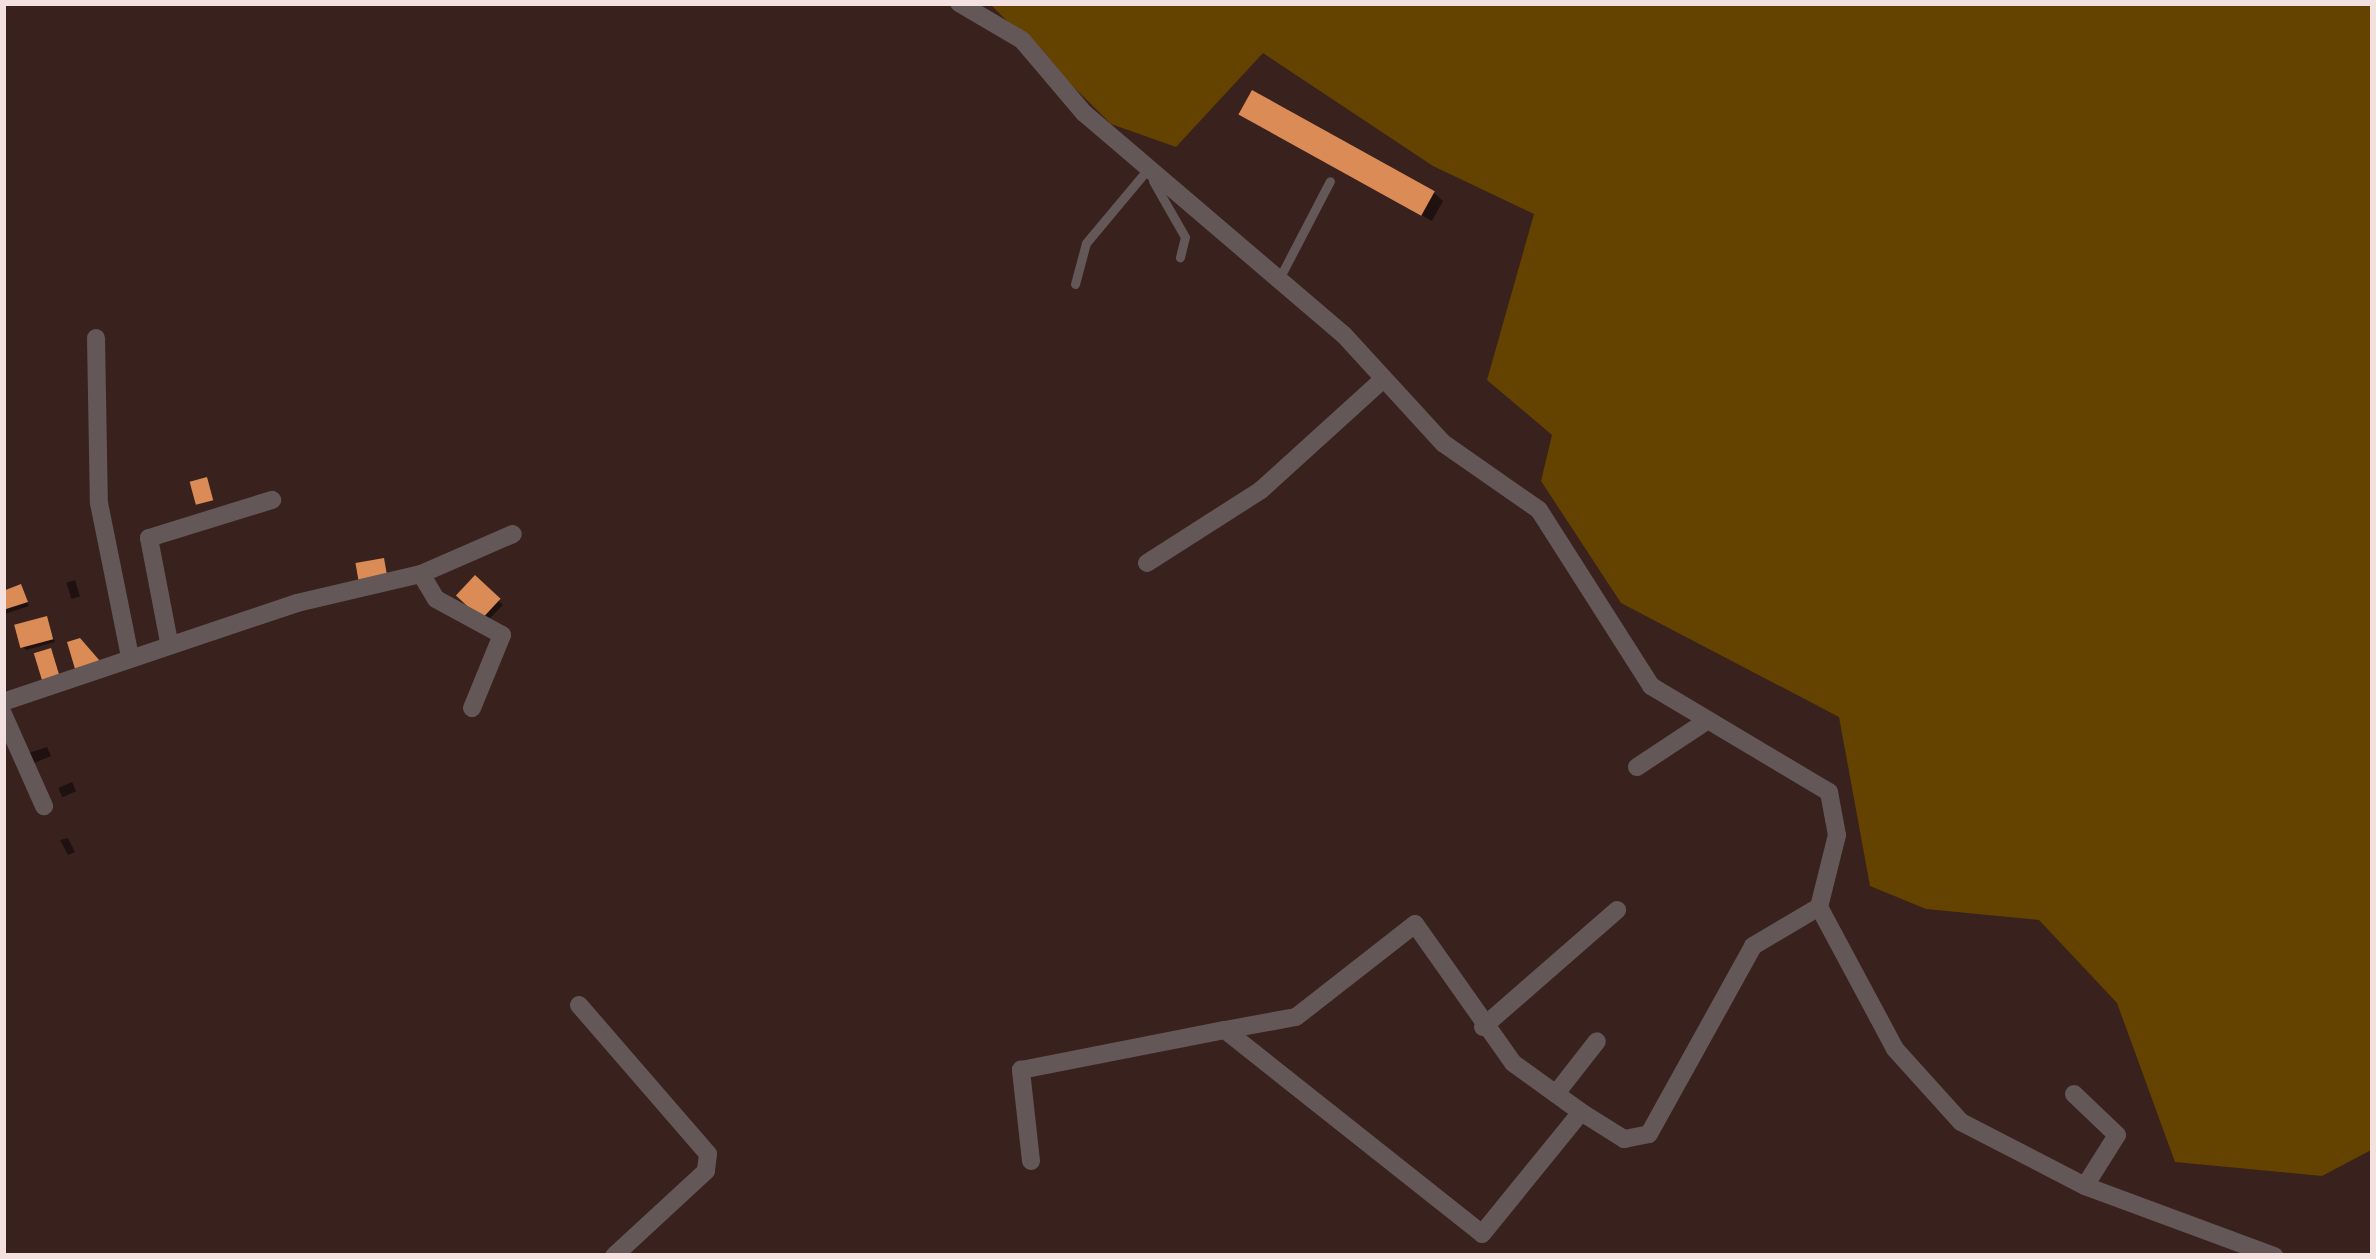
<!DOCTYPE html>
<html>
<head>
<meta charset="utf-8">
<style>
	body { margin:0 }
	#map { position:relative; width:2376px; height:1259px; overflow:hidden; background:#39211d; font-family:Cabin,sans-serif }
	div>[style] { position:absolute }
	[style*='--x'] { left:calc(var(--x)*1px); top:calc(var(--y)*1px); width:calc(var(--w)*1px); rotate:calc(var(--a)*1deg) }
	.green>* { inset:0; background:#644200 }
	.shadow>* { inset:0; background:#0007; transform-origin:0 0 }
	.building>* { inset:0; background:#db8b55; transform-origin:0 0 }
	.lane>* { height:9px; margin:-4.5px; padding:0 4.5px; transform-origin:4.5px; border-radius:4.5px; background:#635758 }
	.street>* { height:18px; margin:-9px; padding:0 9px; transform-origin:9px; border-radius:9px; background:#635758 }
	span { translate:-50% -50%; white-space:nowrap; text-align:center; line-height:1.15; -webkit-text-stroke:12px #190e0c; paint-order:stroke }
	.frame { position:absolute; inset:0; border:6px solid #f2e1de; pointer-events:none }
</style>
</head>
<body>
<div id="map">
	<div class="green">
		<i style="clip-path:polygon(989px 3px,2373px 3px,2373px 1149px,2322px 1176px,2175px 1162px,2117px 1003px,2039px 920px,1926px 909px,1870px 886px,1839px 717px,1621px 603px,1541px 481px,1552px 435px,1487px 380px,1534px 214px,1433px 166px,1263px 53px,1176px 147px,1111px 124px)"></i>
	</div>
	<div class="shadow">
		<i style="clip-path:polygon(1242px 113px,1434px 193px,1443px 201px,1432px 221px)"></i>
		<i style="left:75px;top:580px;width:17px;height:9px;rotate:73deg"></i>
		<i style="clip-path:polygon(475px 580px,503px 605px,487px 621px)"></i>
		<i style="clip-path:polygon(21px 588px,29px 606px,5px 614px,3px 594px)"></i>
		<i style="clip-path:polygon(46px 620px,55px 642px,26px 650px,22px 646px)"></i>
		<i style="clip-path:polygon(47px 747px,51px 756px,34px 763px,29px 753px)"></i>
		<i style="left:72px;top:782px;width:10px;height:15px;rotate:66deg"></i>
		<i style="clip-path:polygon(68px 838px,75px 852px,68px 855px,60px 840px)"></i>
	</div>
	<div class="building">
		<i style="left:1252px;top:90px;width:209px;height:28px;rotate:29deg"></i>
		<i style="left:207px;top:477px;width:24px;height:18px;rotate:75deg"></i>
		<i style="left:384px;top:558px;width:17px;height:29px;rotate:80deg"></i>
		<i style="left:475px;top:575px;width:35px;height:28px;rotate:43deg"></i>
		<i style="clip-path:polygon(21px 584px,28px 602px,3px 610px,3px 591px)"></i>
		<i style="left:47px;top:616px;width:24px;height:34px;rotate:75deg"></i>
		<i style="clip-path:polygon(80px 638px,100px 661px,75px 669px,67px 642px)"></i>
		<i style="left:51px;top:648px;width:30px;height:18px;rotate:73deg"></i>
	</div>
	<div class="lane">
		<i style="--x:1153;--y:181;--w:64;--a:60.3"></i>
		<i style="--x:1185;--y:237;--w:21;--a:104"></i>
		<i style="--x:1280;--y:277;--w:108;--a:-62.5"></i>
		<i style="--x:1075;--y:284;--w:42;--a:-75"></i>
		<i style="--x:1086;--y:243;--w:95;--a:-50.1"></i>
	</div>
	<div class="street">
		<i style="--x:959;--y:3;--w:73;--a:30.4"></i>
		<i style="--x:1022;--y:40;--w:96;--a:49.7"></i>
		<i style="--x:1084;--y:113;--w:342;--a:40.5"></i>
		<i style="--x:1344;--y:335;--w:147;--a:47.5"></i>
		<i style="--x:1443;--y:443;--w:117;--a:34.9"></i>
		<i style="--x:1539;--y:510;--w:209;--a:57.5"></i>
		<i style="--x:1651;--y:686;--w:207;--a:30.8"></i>
		<i style="--x:1829;--y:792;--w:44;--a:79.5"></i>
		<i style="--x:1837;--y:835;--w:74;--a:104"></i>
		<i style="--x:1819;--y:907;--w:161;--a:61.8"></i>
		<i style="--x:1895;--y:1049;--w:98;--a:47.9"></i>
		<i style="--x:1961;--y:1122;--w:140;--a:27.3"></i>
		<i style="--x:2085;--y:1186;--w:202;--a:20.3"></i>
		<i style="--x:96;--y:338;--w:165;--a:89"></i>
		<i style="--x:99;--y:503;--w:157;--a:78.6"></i>
		<i style="--x:1147;--y:563;--w:135;--a:-32.6"></i>
		<i style="--x:1261;--y:490;--w:162;--a:-42.2"></i>
		<i style="--x:421;--y:574;--w:29;--a:59"></i>
		<i style="--x:436;--y:599;--w:75;--a:28.6"></i>
		<i style="--x:502;--y:635;--w:79;--a:112.3"></i>
		<i style="--x:169;--y:642;--w:106;--a:-100.9"></i>
		<i style="--x:149;--y:538;--w:129;--a:-17.2"></i>
		<i style="--x:3;--y:702;--w:310;--a:-18.6"></i>
		<i style="--x:297;--y:603;--w:127;--a:-13.2"></i>
		<i style="--x:421;--y:574;--w:100;--a:-23.5"></i>
		<i style="--x:3;--y:714;--w:101;--a:66"></i>
		<i style="--x:1637;--y:767;--w:78;--a:-33.5"></i>
		<i style="--x:579;--y:1005;--w:197;--a:49.1"></i>
		<i style="--x:708;--y:1154;--w:17;--a:97"></i>
		<i style="--x:706;--y:1171;--w:125;--a:137.3"></i>
		<i style="--x:1483;--y:1027;--w:178;--a:-41.1"></i>
		<i style="--x:1225;--y:1030;--w:72;--a:-10.4"></i>
		<i style="--x:1296;--y:1017;--w:151;--a:-38"></i>
		<i style="--x:1415;--y:924;--w:170;--a:54.8"></i>
		<i style="--x:1513;--y:1063;--w:84;--a:35.8"></i>
		<i style="--x:1558;--y:1091;--w:63;--a:-52"></i>
		<i style="--x:2074;--y:1094;--w:59;--a:43.6"></i>
		<i style="--x:2117;--y:1135;--w:60;--a:122.1"></i>
		<i style="--x:1031;--y:1161;--w:92;--a:-96.3"></i>
		<i style="--x:1021;--y:1070;--w:208;--a:-11.1"></i>
		<i style="--x:1225;--y:1030;--w:328;--a:38.4"></i>
		<i style="--x:1482;--y:1234;--w:157;--a:-50.9"></i>
		<i style="--x:1581;--y:1112;--w:51;--a:32.1"></i>
		<i style="--x:1624;--y:1139;--w:25;--a:-11"></i>
		<i style="--x:1649;--y:1134;--w:215;--a:-61"></i>
		<i style="--x:1753;--y:946;--w:77;--a:-30.6"></i>
	</div>
	<div class="frame"></div>
</div>
</body>
</html>
